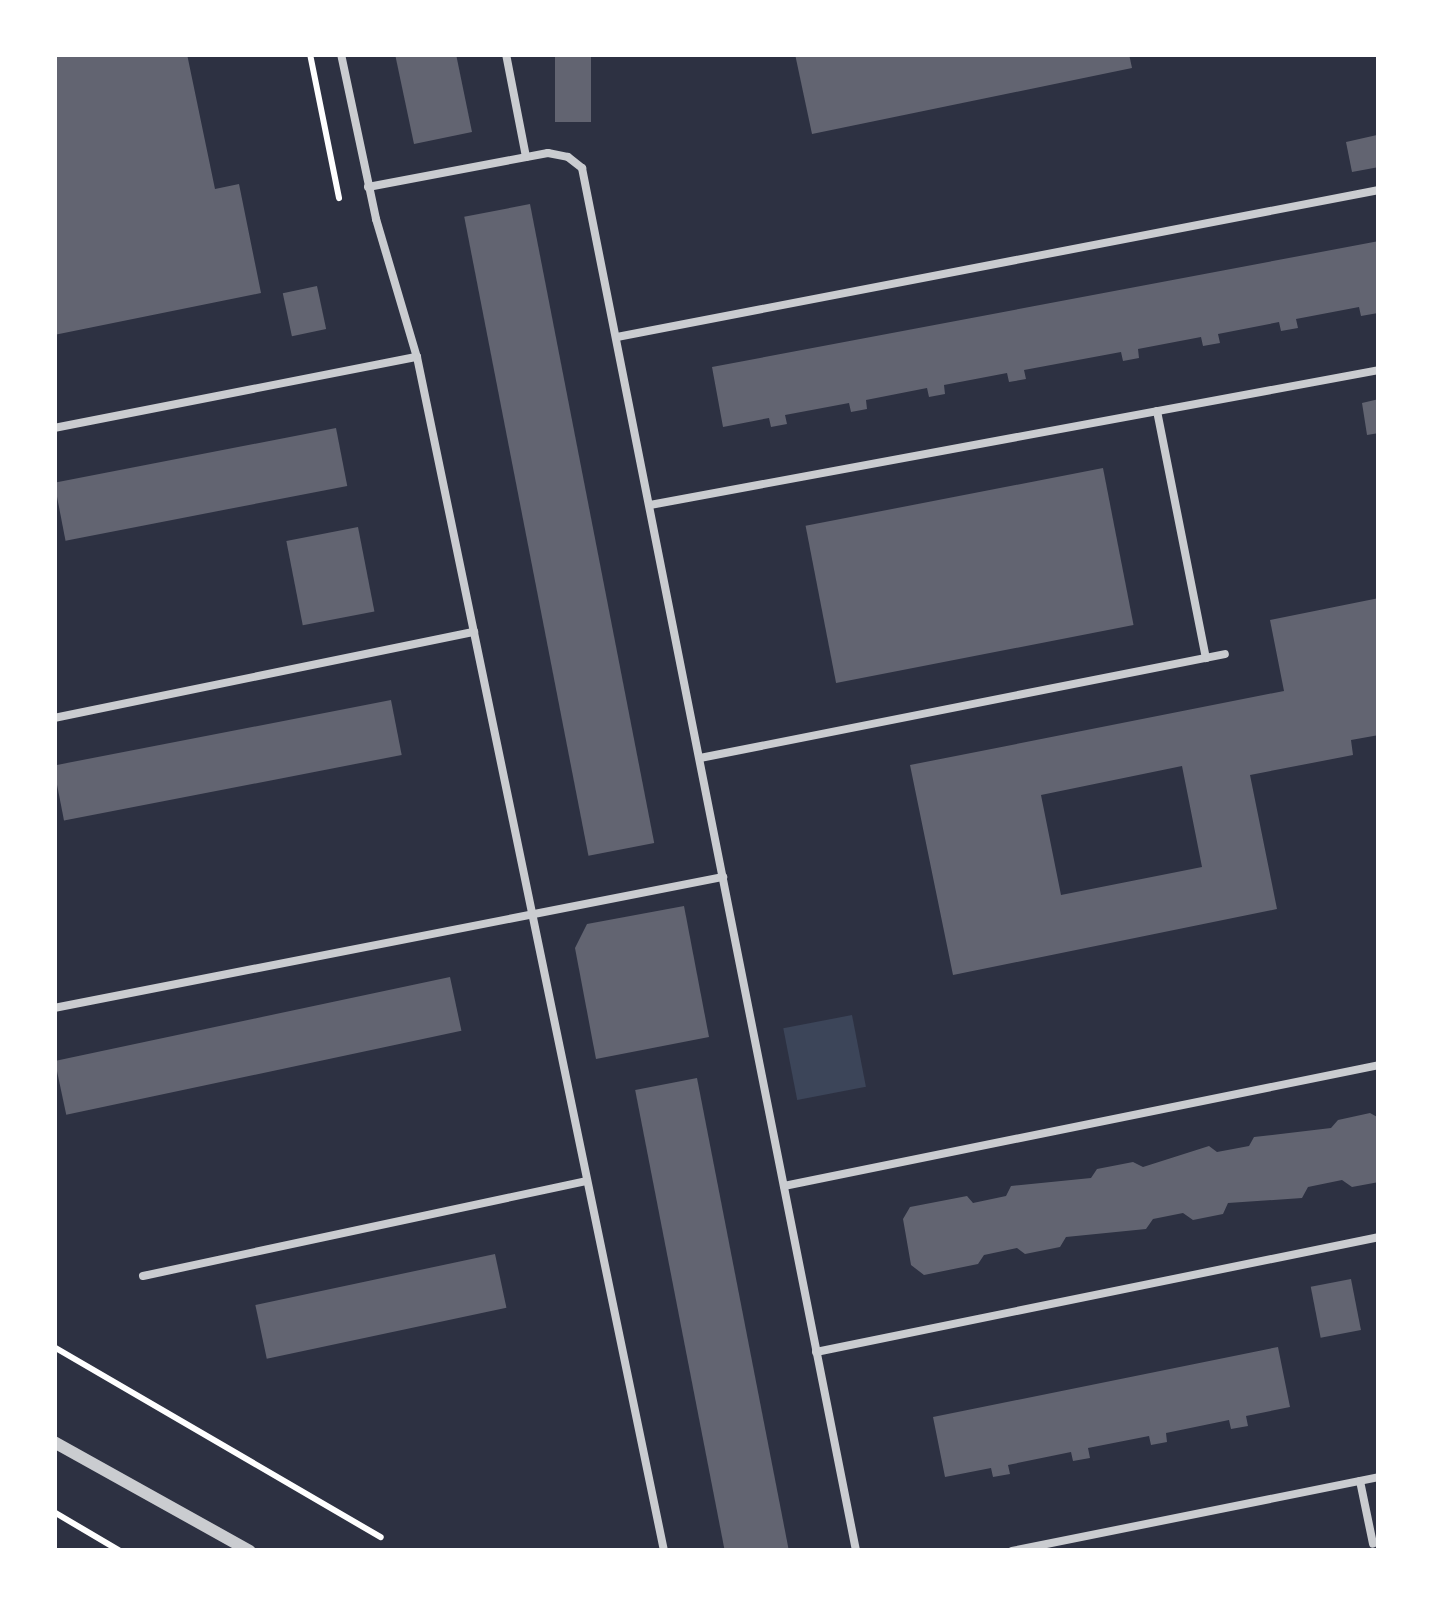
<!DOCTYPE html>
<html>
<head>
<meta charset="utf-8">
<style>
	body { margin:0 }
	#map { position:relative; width:1433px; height:1605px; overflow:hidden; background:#2d3142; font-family:Raleway,sans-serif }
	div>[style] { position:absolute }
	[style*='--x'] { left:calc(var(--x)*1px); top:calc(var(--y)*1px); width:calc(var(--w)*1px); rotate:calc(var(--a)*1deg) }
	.green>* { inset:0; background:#3c4559; transform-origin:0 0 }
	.building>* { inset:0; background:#626471; transform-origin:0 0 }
	.path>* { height:6px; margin:-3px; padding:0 3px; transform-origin:3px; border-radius:3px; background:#fff }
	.service>* { height:8px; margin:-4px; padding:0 4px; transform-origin:4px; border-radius:4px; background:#caccd0 }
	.minor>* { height:12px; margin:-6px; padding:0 6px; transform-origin:6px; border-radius:6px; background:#caccd0 }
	span { translate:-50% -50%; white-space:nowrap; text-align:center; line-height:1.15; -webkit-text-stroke:10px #fff; paint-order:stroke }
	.frame { position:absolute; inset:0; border:57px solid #fff; pointer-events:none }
</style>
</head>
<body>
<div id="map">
	<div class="green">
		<i style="left:852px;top:1015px;width:73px;height:70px;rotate:79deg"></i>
	</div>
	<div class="building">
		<i style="clip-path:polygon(54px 54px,187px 54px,215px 189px,239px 184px,261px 293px,54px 335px)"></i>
		<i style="clip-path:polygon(395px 54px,456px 54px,472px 132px,414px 144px)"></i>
		<i style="left:555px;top:54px;width:36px;height:68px"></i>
		<i style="clip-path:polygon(795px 54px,1129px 54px,1132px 68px,812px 134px)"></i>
		<i style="clip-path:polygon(1377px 135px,1379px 167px,1352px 172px,1346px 142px)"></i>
		<i style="left:530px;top:204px;width:651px;height:67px;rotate:79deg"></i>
		<i style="clip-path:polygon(1379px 241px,1378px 313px,1361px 316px,1359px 307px,1296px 319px,1298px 328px,1281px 331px,1279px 322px,1218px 334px,1220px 343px,1203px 346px,1201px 337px,1138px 349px,1139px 358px,1123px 361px,1121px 352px,1024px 370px,1026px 379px,1009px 382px,1007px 373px,944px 385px,945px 394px,929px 397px,927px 388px,866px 400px,867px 409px,851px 412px,849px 403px,785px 415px,787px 424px,771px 427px,769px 418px,723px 427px,712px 367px)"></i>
		<i style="left:317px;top:286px;width:44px;height:35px;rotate:78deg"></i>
		<i style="clip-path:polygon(1379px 399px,1379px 433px,1367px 435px,1362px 403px)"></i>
		<i style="left:336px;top:428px;width:59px;height:287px;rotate:79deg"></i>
		<i style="left:1103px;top:468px;width:160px;height:303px;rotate:79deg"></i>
		<i style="left:358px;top:527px;width:86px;height:73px;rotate:79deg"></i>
		<i style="clip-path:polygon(evenodd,1379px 598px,1379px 735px,1351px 740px,1353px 755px,1250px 775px,1277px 909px,953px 975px,910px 765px,1284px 691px,1270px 620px,1379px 598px,1182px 766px,1202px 867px,1061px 895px,1041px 795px,1182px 766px)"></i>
		<i style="left:391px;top:700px;width:56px;height:344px;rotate:79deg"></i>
		<i style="clip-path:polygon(684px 906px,709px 1037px,596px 1059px,575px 948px,587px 924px)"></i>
		<i style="left:450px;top:977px;width:55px;height:404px;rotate:78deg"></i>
		<i style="left:697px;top:1078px;width:482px;height:63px;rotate:79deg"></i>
		<i style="clip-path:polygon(1370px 1113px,1379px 1118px,1379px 1182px,1352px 1187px,1342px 1180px,1308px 1187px,1302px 1198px,1228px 1203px,1223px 1214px,1193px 1220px,1183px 1213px,1153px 1219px,1146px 1229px,1066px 1237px,1060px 1247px,1025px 1254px,1017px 1248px,984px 1255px,978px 1264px,924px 1275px,911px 1265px,903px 1219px,910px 1207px,967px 1196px,973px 1203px,1006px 1196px,1011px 1186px,1091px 1178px,1097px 1169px,1133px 1162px,1143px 1167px,1209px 1146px,1217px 1152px,1249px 1146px,1254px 1137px,1331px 1128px,1338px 1120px)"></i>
		<i style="left:495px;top:1254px;width:55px;height:245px;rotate:78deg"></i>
		<i style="left:1351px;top:1279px;width:52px;height:41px;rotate:79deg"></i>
		<i style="clip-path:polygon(1278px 1347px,1290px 1407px,1246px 1416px,1248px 1426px,1231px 1429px,1229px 1420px,1166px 1433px,1167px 1442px,1151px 1445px,1149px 1436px,1088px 1448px,1090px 1458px,1073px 1461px,1071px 1452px,1008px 1465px,1010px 1474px,993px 1477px,991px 1468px,945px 1477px,933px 1417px)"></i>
	</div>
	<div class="path">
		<i style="--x:310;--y:54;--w:147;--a:78.6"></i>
		<i style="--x:54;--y:1347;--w:378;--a:30.2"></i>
		<i style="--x:54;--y:1512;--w:77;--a:30.6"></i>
	</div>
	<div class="service">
		<i style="--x:341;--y:54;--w:169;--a:78"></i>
		<i style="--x:376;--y:219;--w:144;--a:73.5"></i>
		<i style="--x:417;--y:357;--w:1219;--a:78.31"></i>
		<i style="--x:506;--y:54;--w:105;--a:79"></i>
		<i style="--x:368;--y:187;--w:183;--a:-10.7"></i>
		<i style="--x:548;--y:153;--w:20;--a:11"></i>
		<i style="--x:568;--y:157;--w:18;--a:38"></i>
		<i style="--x:582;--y:168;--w:1410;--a:78.79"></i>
		<i style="--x:617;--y:337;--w:776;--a:-10.92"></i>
		<i style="--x:1157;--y:411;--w:252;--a:78.8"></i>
		<i style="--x:54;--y:428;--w:370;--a:-11.1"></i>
		<i style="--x:650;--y:505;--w:741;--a:-10.49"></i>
		<i style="--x:54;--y:718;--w:429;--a:-11.6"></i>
		<i style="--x:700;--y:758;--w:535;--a:-11.2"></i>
		<i style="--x:54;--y:1008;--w:682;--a:-11.08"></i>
		<i style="--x:784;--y:1186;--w:607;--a:-11.49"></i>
		<i style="--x:143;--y:1276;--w:453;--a:-12.1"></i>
		<i style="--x:816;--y:1352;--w:575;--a:-11.54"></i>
		<i style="--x:1360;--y:1481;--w:64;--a:78.3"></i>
		<i style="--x:1012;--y:1551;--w:374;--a:-11.4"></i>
	</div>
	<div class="minor">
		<i style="--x:54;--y:1442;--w:224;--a:29.1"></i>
	</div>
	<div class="frame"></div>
</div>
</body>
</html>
